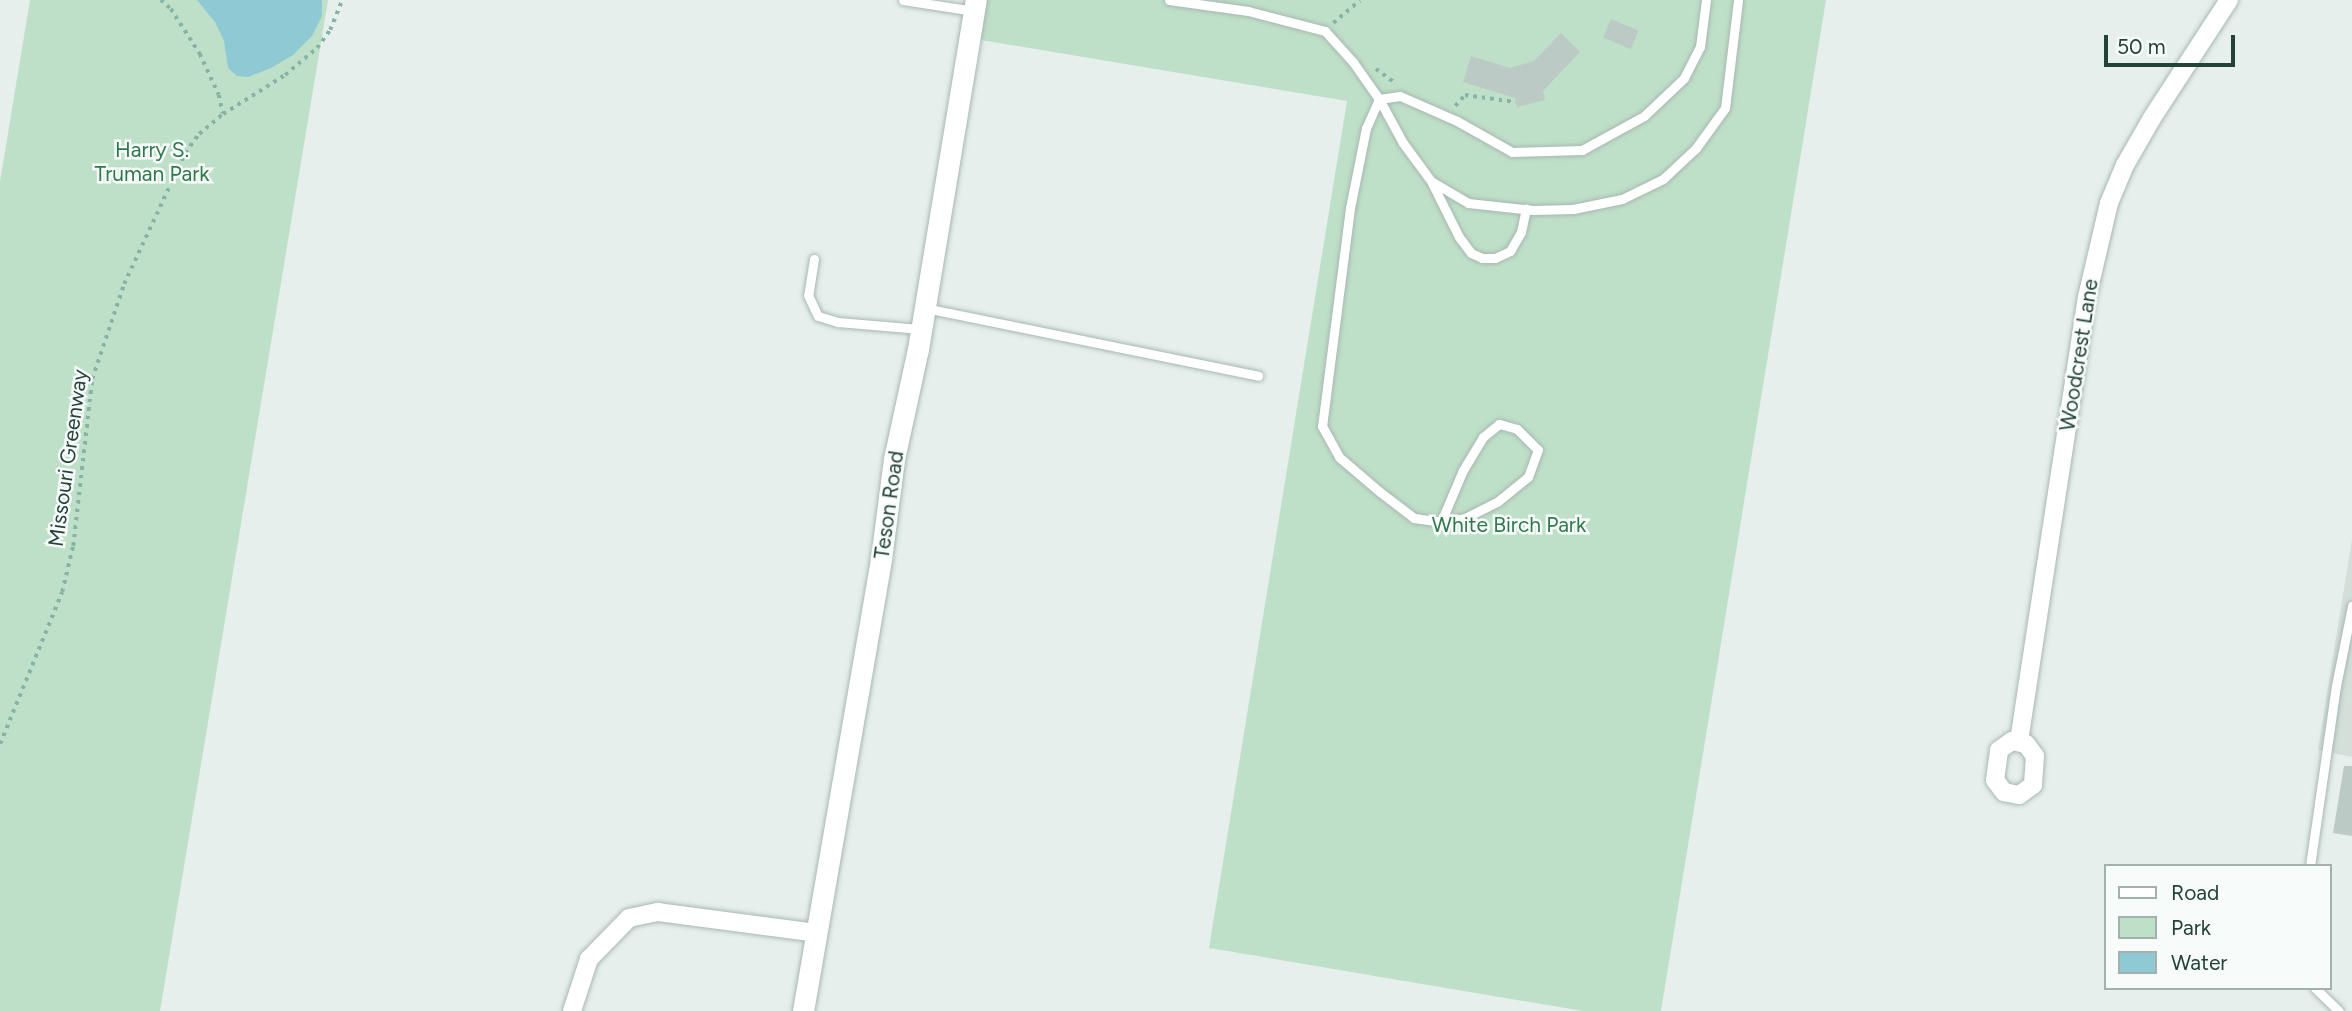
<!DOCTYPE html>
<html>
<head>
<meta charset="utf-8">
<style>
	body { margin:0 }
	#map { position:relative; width:2352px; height:1011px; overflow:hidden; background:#e6efeb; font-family:Figtree,sans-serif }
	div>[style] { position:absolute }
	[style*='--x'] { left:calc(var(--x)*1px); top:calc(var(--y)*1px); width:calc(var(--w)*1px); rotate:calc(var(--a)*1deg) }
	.built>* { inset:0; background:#d4dfda }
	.green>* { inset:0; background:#bfe0c8 }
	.water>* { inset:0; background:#8ec9d4 }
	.building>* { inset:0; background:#bbcac4; transform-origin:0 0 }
	.path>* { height:3.5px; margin-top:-1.75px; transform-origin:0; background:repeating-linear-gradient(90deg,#86b3a5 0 3.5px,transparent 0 8.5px) }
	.roads { filter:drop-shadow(0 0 2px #a8b8b2) drop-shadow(0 0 2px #a8b8b2) }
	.service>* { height:9px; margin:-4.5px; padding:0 4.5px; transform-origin:4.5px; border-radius:4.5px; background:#fff }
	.minor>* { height:18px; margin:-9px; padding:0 9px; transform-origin:9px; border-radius:9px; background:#fff }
	.tertiary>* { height:21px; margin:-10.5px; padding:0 10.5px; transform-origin:10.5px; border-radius:10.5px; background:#fff }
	span { translate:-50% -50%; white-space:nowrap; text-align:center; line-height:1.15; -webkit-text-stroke:5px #f7fbf9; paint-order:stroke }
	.park-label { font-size:21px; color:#2d7a4b }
	.street-label { font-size:21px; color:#24423a }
	.legend { position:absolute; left:2104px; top:864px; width:228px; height:126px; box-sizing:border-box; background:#f7fbf9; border:2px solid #a3b1ad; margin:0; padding:9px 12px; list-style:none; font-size:21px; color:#24423a }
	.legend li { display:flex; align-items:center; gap:14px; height:35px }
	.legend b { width:35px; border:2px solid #a3b1ad }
	.scale { position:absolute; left:2104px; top:35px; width:131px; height:32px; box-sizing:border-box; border:4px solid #24423a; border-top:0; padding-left:9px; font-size:21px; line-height:24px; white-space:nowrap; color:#24423a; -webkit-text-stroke:5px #f7fbf9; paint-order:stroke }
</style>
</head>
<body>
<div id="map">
	<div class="built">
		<i style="clip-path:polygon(2352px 539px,2352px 757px,2318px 750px)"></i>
	</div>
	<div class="green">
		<i style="clip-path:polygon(30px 0,328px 0,160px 1011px,0 1011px,0 182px)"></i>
		<i style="clip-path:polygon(981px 0,1826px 0,1661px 1011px,1583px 1011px,1209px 948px,1347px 101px,975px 39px)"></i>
	</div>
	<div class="water">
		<i style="clip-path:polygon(197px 0,322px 0,322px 16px,312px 36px,293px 55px,271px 68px,248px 77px,237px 76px,228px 68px,224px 41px,215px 22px)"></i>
	</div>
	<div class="building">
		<i style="left:1611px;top:19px;width:30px;height:20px;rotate:23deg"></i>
		<i style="clip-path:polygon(1561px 33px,1580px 52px,1543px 91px,1545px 100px,1517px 107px,1515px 98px,1463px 82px,1471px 56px,1510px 68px,1534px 61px)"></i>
		<i style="clip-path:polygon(2344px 766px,2352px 766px,2352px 836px,2333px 833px)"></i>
	</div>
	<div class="path">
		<i style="--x:161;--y:0;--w:13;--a:42"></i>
		<i style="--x:171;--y:9;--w:54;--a:57.2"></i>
		<i style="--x:200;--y:54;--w:45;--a:65.1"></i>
		<i style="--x:219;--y:95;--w:19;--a:78"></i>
		<i style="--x:1333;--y:23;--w:35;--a:-40"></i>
		<i style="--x:1376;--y:69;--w:24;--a:36"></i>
		<i style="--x:1455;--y:106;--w:15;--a:-48"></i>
		<i style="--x:1465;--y:95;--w:51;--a:7.8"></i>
		<i style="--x:0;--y:744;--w:164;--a:-67.8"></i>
		<i style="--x:62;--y:592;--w:47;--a:-76.6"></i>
		<i style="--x:73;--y:546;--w:168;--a:-83.5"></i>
		<i style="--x:92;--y:379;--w:100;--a:-71.4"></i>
		<i style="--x:124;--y:284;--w:145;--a:-65"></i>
		<i style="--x:185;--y:153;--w:24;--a:-54"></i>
		<i style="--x:199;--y:134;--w:31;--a:-40"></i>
		<i style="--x:223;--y:114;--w:73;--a:-32.2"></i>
		<i style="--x:285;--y:75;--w:42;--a:-40.2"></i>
		<i style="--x:317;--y:48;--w:22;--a:-54"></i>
		<i style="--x:330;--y:30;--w:32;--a:-68"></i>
	</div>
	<div class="roads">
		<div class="service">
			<i style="--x:903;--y:0;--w:72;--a:8.8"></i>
			<i style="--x:1169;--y:0;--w:80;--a:7.9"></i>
			<i style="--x:1248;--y:11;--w:80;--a:14.6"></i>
			<i style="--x:1325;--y:31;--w:42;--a:47.9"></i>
			<i style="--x:1353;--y:62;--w:45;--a:54.9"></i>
			<i style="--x:1379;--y:99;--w:50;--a:61.4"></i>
			<i style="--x:1403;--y:143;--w:47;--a:53.6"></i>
			<i style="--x:1431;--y:181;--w:43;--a:30.7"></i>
			<i style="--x:1468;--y:203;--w:65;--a:6.1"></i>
			<i style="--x:1533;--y:210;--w:40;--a:-1.4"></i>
			<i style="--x:1573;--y:209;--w:50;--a:-11.5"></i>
			<i style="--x:1622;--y:199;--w:46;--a:-26"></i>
			<i style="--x:1663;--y:179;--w:45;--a:-43.2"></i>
			<i style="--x:1696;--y:148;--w:49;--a:-54.1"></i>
			<i style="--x:1725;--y:108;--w:109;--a:-83.1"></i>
			<i style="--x:1379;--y:99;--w:32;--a:114"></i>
			<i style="--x:1366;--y:128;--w:82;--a:101.3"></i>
			<i style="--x:1350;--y:208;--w:220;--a:97.3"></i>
			<i style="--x:1322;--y:426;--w:35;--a:61"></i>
			<i style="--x:1339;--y:457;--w:54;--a:40.5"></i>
			<i style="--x:1380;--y:492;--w:43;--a:37.4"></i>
			<i style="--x:1414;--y:518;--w:27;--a:8"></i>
			<i style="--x:1441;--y:522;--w:24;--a:-9"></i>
			<i style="--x:1465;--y:518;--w:36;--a:-27"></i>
			<i style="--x:1497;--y:502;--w:40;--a:-39"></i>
			<i style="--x:1528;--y:477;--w:29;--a:-70"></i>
			<i style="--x:1538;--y:450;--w:30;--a:-135"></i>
			<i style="--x:1517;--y:429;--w:19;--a:-164"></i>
			<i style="--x:1499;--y:424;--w:21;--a:141"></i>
			<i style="--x:1483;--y:437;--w:39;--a:121"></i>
			<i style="--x:1463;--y:470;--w:56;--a:112.9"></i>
			<i style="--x:1379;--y:99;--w:21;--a:-8"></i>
			<i style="--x:1400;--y:96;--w:62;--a:23.7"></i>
			<i style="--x:1457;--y:121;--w:63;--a:29.4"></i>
			<i style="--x:1512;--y:152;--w:70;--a:-1.6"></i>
			<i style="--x:1582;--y:150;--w:71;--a:-28.7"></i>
			<i style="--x:1644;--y:116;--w:55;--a:-43.5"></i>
			<i style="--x:1684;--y:78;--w:35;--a:-63"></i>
			<i style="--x:1700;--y:47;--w:47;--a:-82.7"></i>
			<i style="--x:1432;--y:183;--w:60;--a:63.4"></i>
			<i style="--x:1459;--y:237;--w:20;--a:53"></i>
			<i style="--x:1471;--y:253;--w:12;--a:24"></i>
			<i style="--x:1482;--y:258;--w:13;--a:0"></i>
			<i style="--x:1495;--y:258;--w:17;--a:-25"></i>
			<i style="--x:1510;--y:251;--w:22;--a:-60"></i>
			<i style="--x:1521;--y:232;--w:24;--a:-78"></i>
			<i style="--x:814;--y:259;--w:36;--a:99"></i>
			<i style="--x:808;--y:295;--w:23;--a:65"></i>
			<i style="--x:818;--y:316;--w:21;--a:17"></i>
			<i style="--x:838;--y:322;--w:82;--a:4.9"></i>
			<i style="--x:925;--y:308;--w:340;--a:11.5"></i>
			<i style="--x:2310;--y:866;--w:182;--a:-81.8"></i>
			<i style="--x:2336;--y:686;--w:82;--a:-78.7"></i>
			<i style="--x:2315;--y:988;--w:33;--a:44"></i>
		</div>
		<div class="minor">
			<i style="--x:2012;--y:741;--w:14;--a:12"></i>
			<i style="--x:2026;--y:744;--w:15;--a:53"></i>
			<i style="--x:2035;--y:756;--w:29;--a:94"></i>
			<i style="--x:2033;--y:785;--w:17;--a:144"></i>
			<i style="--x:2019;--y:795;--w:15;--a:-169"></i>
			<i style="--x:2004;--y:792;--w:15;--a:-127"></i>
			<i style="--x:1995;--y:780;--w:30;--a:-82"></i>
			<i style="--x:1999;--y:750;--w:16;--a:-35"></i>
			<i style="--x:2019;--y:741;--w:449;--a:-81.3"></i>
			<i style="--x:2087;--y:297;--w:97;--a:-76.8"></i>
			<i style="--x:2109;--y:203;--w:41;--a:-67.2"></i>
			<i style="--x:2125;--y:165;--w:54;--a:-60.1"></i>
			<i style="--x:2152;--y:118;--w:141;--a:-56.9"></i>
			<i style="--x:572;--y:1011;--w:55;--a:-71.9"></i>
			<i style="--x:589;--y:959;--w:57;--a:-45.7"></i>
			<i style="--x:629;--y:918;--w:30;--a:-12"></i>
			<i style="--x:658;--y:912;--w:160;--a:7.5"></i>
		</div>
		<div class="tertiary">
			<i style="--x:803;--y:1011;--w:459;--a:-80.2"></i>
			<i style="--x:881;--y:559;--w:101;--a:-82.6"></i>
			<i style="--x:894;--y:459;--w:113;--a:-77.7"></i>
			<i style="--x:918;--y:349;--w:354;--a:-80.6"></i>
		</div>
	</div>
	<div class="park-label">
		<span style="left:152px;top:162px">Harry S.<br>Truman Park</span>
		<span style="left:1509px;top:525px">White Birch Park</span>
	</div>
	<div class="street-label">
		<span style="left:2079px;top:355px;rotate:-81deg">Woodcrest Lane</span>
		<span style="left:68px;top:458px;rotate:-82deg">Missouri Greenway</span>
		<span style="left:889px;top:505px;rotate:-82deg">Teson Road</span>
	</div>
	<ul class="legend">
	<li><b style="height:9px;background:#fff"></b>Road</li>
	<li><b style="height:19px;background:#bfe0c8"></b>Park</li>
	<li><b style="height:19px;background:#8ec9d4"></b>Water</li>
	</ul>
	<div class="scale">50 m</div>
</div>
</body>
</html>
